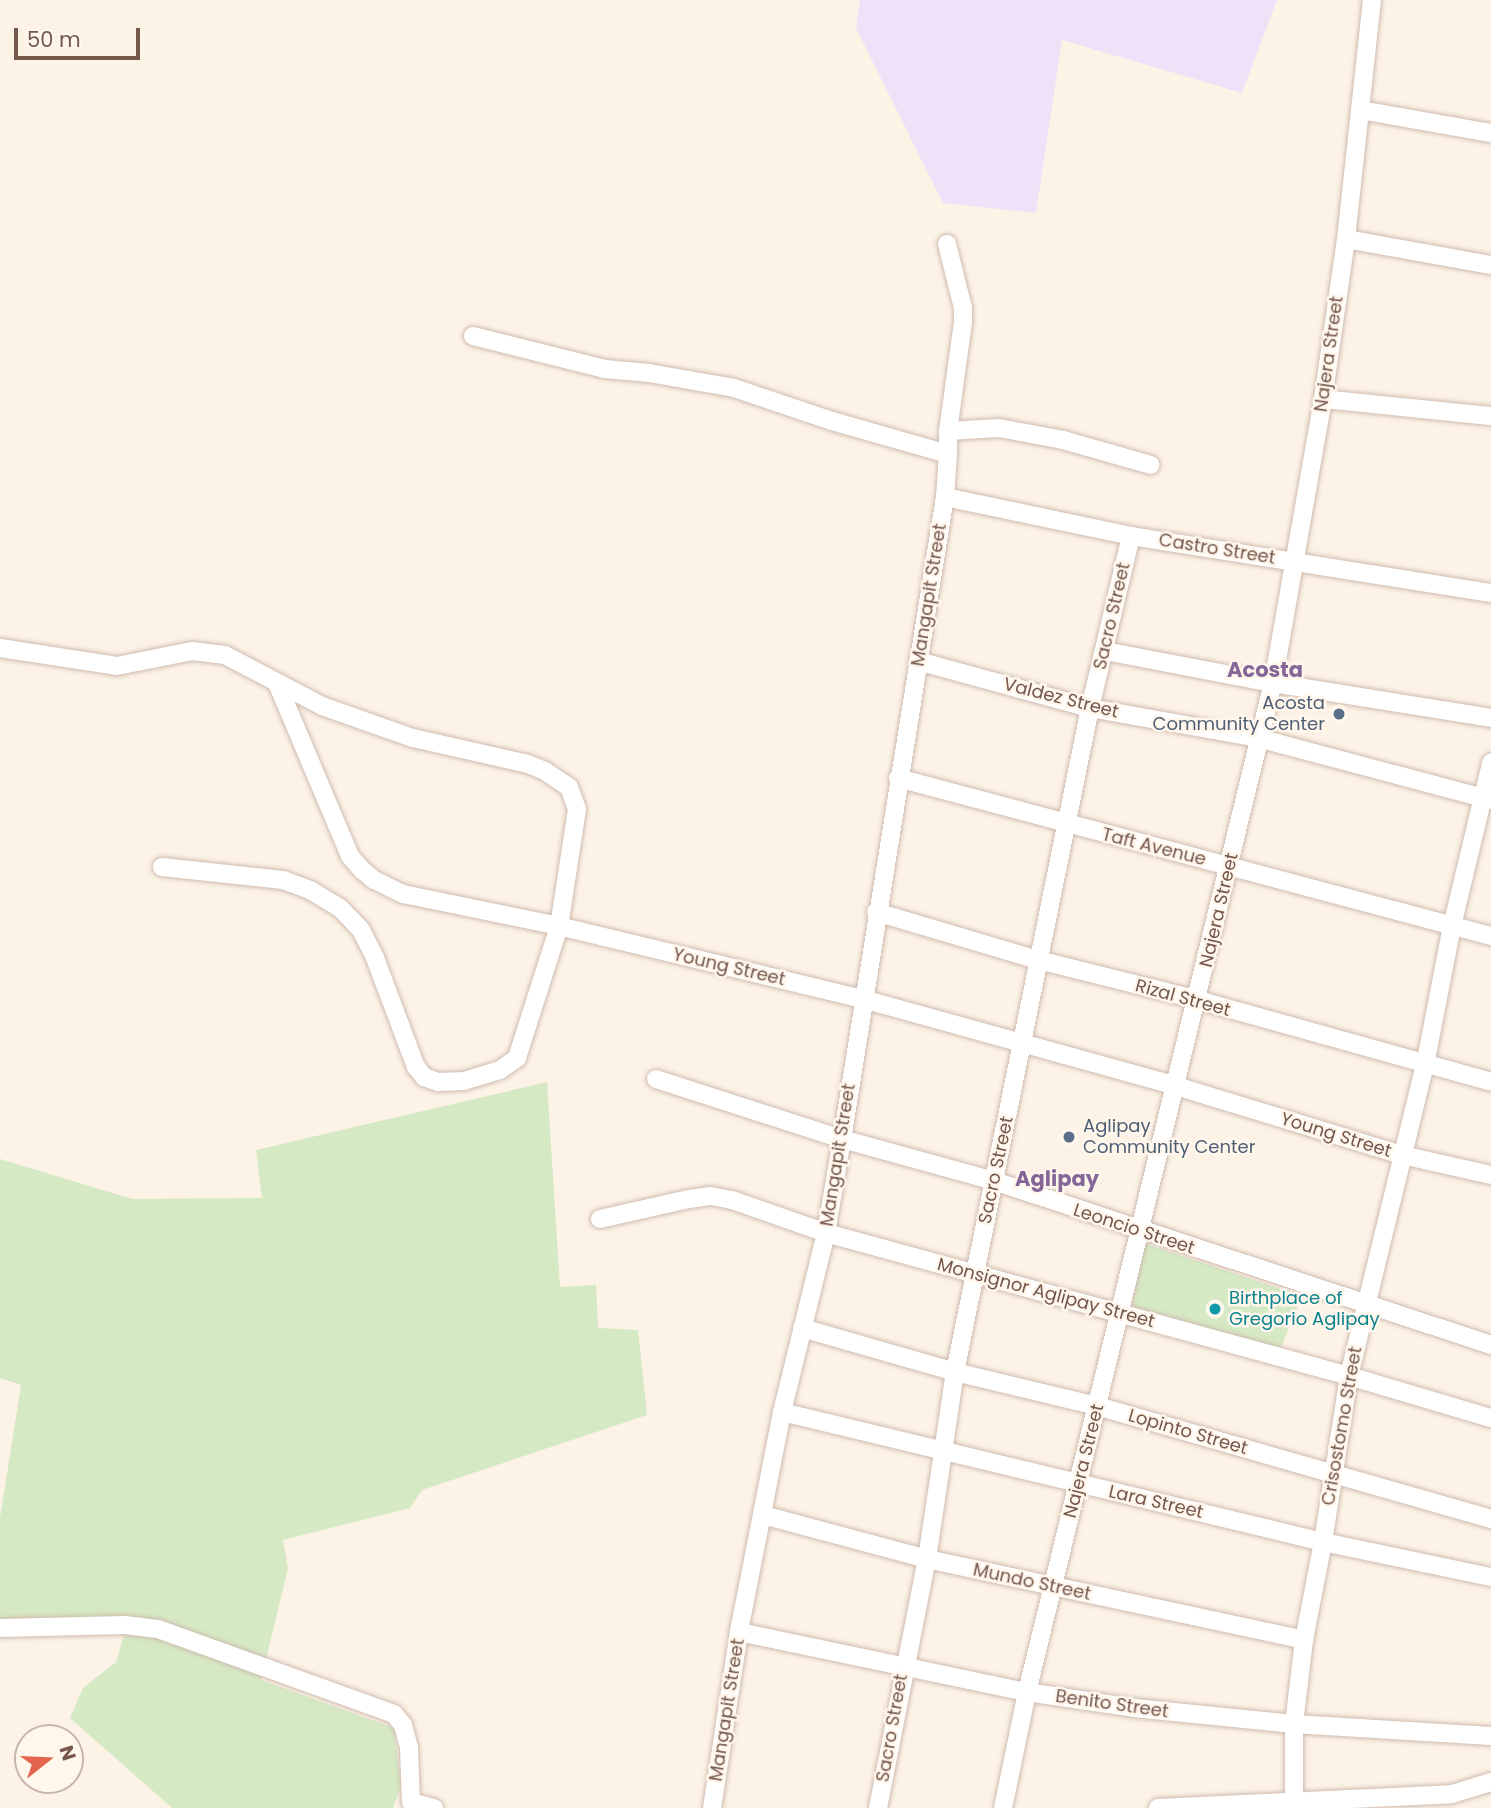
<!DOCTYPE html>
<html>
<head>
<meta charset="utf-8">
<style>
	body { margin:0 }
	#map { position:relative; width:1491px; height:1808px; overflow:hidden; background:#fcf2e6; font-family:Poppins,sans-serif }
	div>[style] { position:absolute }
	[style*='--x'] { left:calc(var(--x)*1px); top:calc(var(--y)*1px); width:calc(var(--w)*1px); rotate:calc(var(--a)*1deg) }
	.education>* { inset:0; background:#efe2f8 }
	.green>* { inset:0; background:#d5e9c4 }
	.roads { filter:drop-shadow(0 0 2px #d0bbaf) drop-shadow(0 0 2px #d0bbaf) }
	.minor>* { height:18px; margin:-9px; padding:0 9px; transform-origin:9px; border-radius:9px; background:#fff }
	.dots>* { width:19px; height:19px; translate:-50% -50%; box-sizing:border-box; border:4px solid #fff6ec; border-radius:50% }
	span { translate:-50% -50%; white-space:nowrap; text-align:center; line-height:1.15; -webkit-text-stroke:5px #fff6ec; paint-order:stroke }
	.street-label { font-size:18px; color:#75574b }
	.service-label { font-size:18px; color:#4e5e75 }
	.right { translate:-100% -50%; text-align:right }
	.left { translate:0 -50%; text-align:left }
	.culture-label { font-size:18px; color:#0d838f }
	.quarter-label { font-size:21px; color:#846698; font-weight:700 }
	.north { position:absolute; left:14px; top:1724px; width:70px; height:70px; box-sizing:border-box; background:#fff6ec; border:2px solid #c8b6ac; border-radius:50%; rotate:72deg; font-size:19px; font-weight:700; line-height:28px; text-align:center; color:#75574b }
	.north::after { content:''; display:block; margin:auto; width:24px; height:32px; background:#e4654d; clip-path:polygon(50% 0,100% 100%,50% 72%,0 100%) }
	.scale { position:absolute; left:14px; top:28px; width:126px; height:32px; box-sizing:border-box; border:4px solid #75574b; border-top:0; padding-left:9px; font-size:21px; line-height:24px; white-space:nowrap; color:#75574b; -webkit-text-stroke:5px #fff6ec; paint-order:stroke }
</style>
</head>
<body>
<div id="map">
	<div class="education">
		<i style="clip-path:polygon(860px 0,1277px 0,1242px 93px,1062px 40px,1036px 213px,943px 203px,856px 28px)"></i>
	</div>
	<div class="green">
		<i style="clip-path:polygon(547px 1082px,560px 1287px,596px 1285px,598px 1328px,638px 1330px,647px 1415px,422px 1490px,410px 1508px,283px 1540px,288px 1568px,261px 1680px,394px 1728px,401px 1786px,393px 1808px,172px 1808px,70px 1718px,83px 1688px,116px 1662px,128px 1621px,0 1624px,0 1518px,21px 1385px,0 1378px,0 1159px,132px 1199px,262px 1198px,256px 1150px)"></i>
		<i style="clip-path:polygon(1144px 1243px,1302px 1296px,1280px 1350px,1132px 1306px)"></i>
	</div>
	<div class="roads">
		<div class="minor">
			<i style="--x:1360;--y:110;--w:133;--a:10"></i>
			<i style="--x:1346;--y:239;--w:147;--a:10.2"></i>
			<i style="--x:947;--y:244;--w:66;--a:76"></i>
			<i style="--x:963;--y:308;--w:14;--a:90"></i>
			<i style="--x:963;--y:322;--w:110;--a:97.8"></i>
			<i style="--x:948;--y:431;--w:23;--a:90"></i>
			<i style="--x:473;--y:336;--w:136;--a:14"></i>
			<i style="--x:605;--y:369;--w:44;--a:5.2"></i>
			<i style="--x:649;--y:373;--w:86;--a:10"></i>
			<i style="--x:734;--y:388;--w:103;--a:18.6"></i>
			<i style="--x:832;--y:421;--w:121;--a:15.9"></i>
			<i style="--x:948;--y:454;--w:43;--a:94"></i>
			<i style="--x:945;--y:497;--w:650;--a:99.11"></i>
			<i style="--x:842;--y:1139;--w:95;--a:99.7"></i>
			<i style="--x:826;--y:1233;--w:184;--a:103.8"></i>
			<i style="--x:782;--y:1412;--w:224;--a:101.1"></i>
			<i style="--x:739;--y:1632;--w:178;--a:98.7"></i>
			<i style="--x:1323;--y:399;--w:169;--a:5.8"></i>
			<i style="--x:948;--y:431;--w:51;--a:-3.4"></i>
			<i style="--x:999;--y:428;--w:65;--a:10.6"></i>
			<i style="--x:1063;--y:440;--w:91;--a:15.9"></i>
			<i style="--x:945;--y:497;--w:190;--a:11.8"></i>
			<i style="--x:1131;--y:536;--w:364;--a:9"></i>
			<i style="--x:0;--y:648;--w:118;--a:8.7"></i>
			<i style="--x:117;--y:666;--w:76;--a:-11.3"></i>
			<i style="--x:192;--y:651;--w:33;--a:7"></i>
			<i style="--x:225;--y:655;--w:110;--a:27.7"></i>
			<i style="--x:322;--y:706;--w:96;--a:19.4"></i>
			<i style="--x:413;--y:738;--w:118;--a:12.7"></i>
			<i style="--x:528;--y:764;--w:18;--a:22"></i>
			<i style="--x:545;--y:771;--w:29;--a:34"></i>
			<i style="--x:569;--y:787;--w:23;--a:70"></i>
			<i style="--x:577;--y:809;--w:118;--a:98.7"></i>
			<i style="--x:559;--y:926;--w:159;--a:-168.4"></i>
			<i style="--x:403;--y:894;--w:32;--a:-154"></i>
			<i style="--x:374;--y:880;--w:16;--a:-140"></i>
			<i style="--x:362;--y:870;--w:18;--a:-131"></i>
			<i style="--x:350;--y:856;--w:188;--a:-112.9"></i>
			<i style="--x:1105;--y:651;--w:171;--a:10.8"></i>
			<i style="--x:1273;--y:683;--w:221;--a:9.1"></i>
			<i style="--x:918;--y:661;--w:178;--a:15.3"></i>
			<i style="--x:1090;--y:708;--w:171;--a:10.1"></i>
			<i style="--x:1258;--y:738;--w:241;--a:14.9"></i>
			<i style="--x:898;--y:778;--w:614;--a:14.92"></i>
			<i style="--x:162;--y:867;--w:122;--a:6.1"></i>
			<i style="--x:283;--y:880;--w:29;--a:20"></i>
			<i style="--x:310;--y:890;--w:35;--a:31"></i>
			<i style="--x:340;--y:908;--w:30;--a:46"></i>
			<i style="--x:361;--y:930;--w:31;--a:63"></i>
			<i style="--x:375;--y:958;--w:116;--a:69.4"></i>
			<i style="--x:416;--y:1067;--w:13;--a:51"></i>
			<i style="--x:424;--y:1077;--w:15;--a:20"></i>
			<i style="--x:438;--y:1082;--w:26;--a:-2"></i>
			<i style="--x:464;--y:1081;--w:38;--a:-17"></i>
			<i style="--x:500;--y:1070;--w:21;--a:-35"></i>
			<i style="--x:517;--y:1058;--w:139;--a:-72.3"></i>
			<i style="--x:559;--y:926;--w:313;--a:13.5"></i>
			<i style="--x:863;--y:999;--w:325;--a:15.5"></i>
			<i style="--x:1176;--y:1086;--w:236;--a:17"></i>
			<i style="--x:1402;--y:1155;--w:91;--a:12.7"></i>
			<i style="--x:876;--y:912;--w:169;--a:16.5"></i>
			<i style="--x:1038;--y:960;--w:165;--a:14"></i>
			<i style="--x:1198;--y:1000;--w:304;--a:15.6"></i>
			<i style="--x:656;--y:1079;--w:195;--a:17.9"></i>
			<i style="--x:842;--y:1139;--w:158;--a:15.4"></i>
			<i style="--x:994;--y:1181;--w:523;--a:18.26"></i>
			<i style="--x:600;--y:1219;--w:91;--a:-12.7"></i>
			<i style="--x:689;--y:1199;--w:22;--a:-8"></i>
			<i style="--x:711;--y:1196;--w:21;--a:11"></i>
			<i style="--x:732;--y:1200;--w:100;--a:19.3"></i>
			<i style="--x:826;--y:1233;--w:542;--a:15.29"></i>
			<i style="--x:1349;--y:1376;--w:148;--a:16.5"></i>
			<i style="--x:802;--y:1328;--w:159;--a:16"></i>
			<i style="--x:955;--y:1372;--w:146;--a:13.5"></i>
			<i style="--x:1097;--y:1406;--w:410;--a:16"></i>
			<i style="--x:782;--y:1412;--w:556;--a:13.51"></i>
			<i style="--x:1323;--y:1542;--w:172;--a:11.8"></i>
			<i style="--x:763;--y:1515;--w:170;--a:15"></i>
			<i style="--x:927;--y:1559;--w:386;--a:12.1"></i>
			<i style="--x:0;--y:1628;--w:125;--a:-1.4"></i>
			<i style="--x:125;--y:1625;--w:33;--a:7"></i>
			<i style="--x:158;--y:1629;--w:251;--a:19.8"></i>
			<i style="--x:394;--y:1714;--w:14;--a:51"></i>
			<i style="--x:403;--y:1725;--w:24;--a:75"></i>
			<i style="--x:409;--y:1748;--w:54;--a:87.9"></i>
			<i style="--x:411;--y:1802;--w:24;--a:15"></i>
			<i style="--x:739;--y:1632;--w:294;--a:11.8"></i>
			<i style="--x:1027;--y:1692;--w:108;--a:8.5"></i>
			<i style="--x:1134;--y:1708;--w:161;--a:5.7"></i>
			<i style="--x:1294;--y:1724;--w:197;--a:3.5"></i>
			<i style="--x:878;--y:1808;--w:254;--a:-78.9"></i>
			<i style="--x:927;--y:1559;--w:189;--a:-81.5"></i>
			<i style="--x:955;--y:1372;--w:678;--a:-78.51"></i>
			<i style="--x:1090;--y:708;--w:177;--a:-76.6"></i>
			<i style="--x:1003;--y:1808;--w:118;--a:-78.3"></i>
			<i style="--x:1027;--y:1692;--w:1039;--a:-76.3"></i>
			<i style="--x:1273;--y:683;--w:288;--a:-80"></i>
			<i style="--x:1323;--y:399;--w:162;--a:-81.8"></i>
			<i style="--x:1346;--y:239;--w:240;--a:-83.8"></i>
			<i style="--x:1158;--y:1808;--w:294;--a:-2.7"></i>
			<i style="--x:1452;--y:1794;--w:41;--a:-17.1"></i>
			<i style="--x:1294;--y:1808;--w:84;--a:-90"></i>
			<i style="--x:1294;--y:1724;--w:85;--a:-83.2"></i>
			<i style="--x:1304;--y:1640;--w:100;--a:-79"></i>
			<i style="--x:1323;--y:1542;--w:168;--a:-81.1"></i>
			<i style="--x:1349;--y:1376;--w:320;--a:-76.3"></i>
			<i style="--x:1425;--y:1065;--w:142;--a:-79"></i>
			<i style="--x:1452;--y:926;--w:168;--a:-76.5"></i>
		</div>
	</div>
	<div class="dots">
		<i style="left:1339px;top:714px;background:#5c6f8a"></i>
		<i style="left:1069px;top:1137px;background:#5c6f8a"></i>
		<i style="left:1215px;top:1309px;background:#0f9aa8"></i>
	</div>
	<div class="street-label">
		<span style="left:1329px;top:354px;rotate:-82deg">Najera Street</span>
		<span style="left:1217px;top:549px;rotate:9deg">Castro Street</span>
		<span style="left:929px;top:595px;rotate:-81deg">Mangapit Street</span>
		<span style="left:1112px;top:616px;rotate:-77deg">Sacro Street</span>
		<span style="left:1061px;top:698px;rotate:14deg">Valdez Street</span>
		<span style="left:1154px;top:847px;rotate:14deg">Taft Avenue</span>
		<span style="left:1219px;top:910px;rotate:-77deg">Najera Street</span>
		<span style="left:729px;top:967px;rotate:13deg">Young Street</span>
		<span style="left:1183px;top:998px;rotate:15deg">Rizal Street</span>
		<span style="left:1336px;top:1135px;rotate:17deg">Young Street</span>
		<span style="left:838px;top:1155px;rotate:-81deg">Mangapit Street</span>
		<span style="left:996px;top:1170px;rotate:-78deg">Sacro Street</span>
		<span style="left:1134px;top:1229px;rotate:18deg">Leoncio Street</span>
		<span style="left:1046px;top:1293px;rotate:15deg">Monsignor Aglipay Street</span>
		<span style="left:1342px;top:1426px;rotate:-80deg">Crisostomo Street</span>
		<span style="left:1188px;top:1432px;rotate:16deg">Lopinto Street</span>
		<span style="left:1084px;top:1461px;rotate:-76deg">Najera Street</span>
		<span style="left:1156px;top:1502px;rotate:13deg">Lara Street</span>
		<span style="left:1032px;top:1582px;rotate:12deg">Mundo Street</span>
		<span style="left:1112px;top:1704px;rotate:8deg">Benito Street</span>
		<span style="left:727px;top:1710px;rotate:-81deg">Mangapit Street</span>
		<span style="left:892px;top:1728px;rotate:-80deg">Sacro Street</span>
	</div>
	<div class="service-label">
		<span class="right" style="left:1325px;top:714px">Acosta<br>Community Center</span>
		<span class="left" style="left:1083px;top:1137px">Aglipay<br>Community Center</span>
	</div>
	<div class="culture-label">
		<span class="left" style="left:1229px;top:1309px">Birthplace of<br>Gregorio Aglipay</span>
	</div>
	<div class="quarter-label">
		<span style="left:1265px;top:670px">Acosta</span>
		<span style="left:1057px;top:1179px">Aglipay</span>
	</div>
	<div class="north">N</div>
	<div class="scale">50 m</div>
</div>
</body>
</html>
